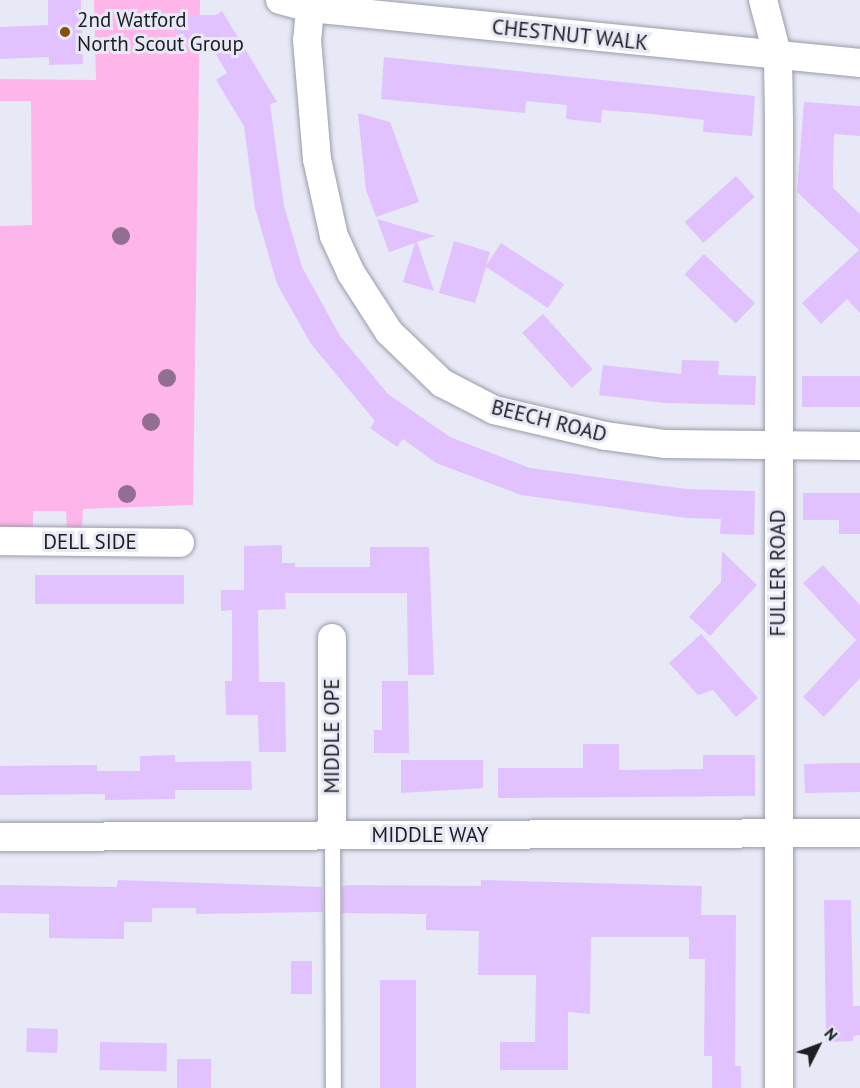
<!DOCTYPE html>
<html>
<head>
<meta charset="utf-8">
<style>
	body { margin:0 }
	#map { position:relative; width:860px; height:1088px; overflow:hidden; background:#e7e9f6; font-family:"PT Sans",sans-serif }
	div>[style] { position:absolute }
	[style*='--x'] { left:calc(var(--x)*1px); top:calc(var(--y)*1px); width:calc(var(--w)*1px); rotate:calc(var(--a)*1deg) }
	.green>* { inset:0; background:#fdb5ea }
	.building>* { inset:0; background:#e1c2fe; transform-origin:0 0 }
	.roads { filter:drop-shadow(0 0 2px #9a9ca8) drop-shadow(0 0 2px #9a9ca8) }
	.lane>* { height:15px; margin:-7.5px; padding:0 7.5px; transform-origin:7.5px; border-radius:7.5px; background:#fff }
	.street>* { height:28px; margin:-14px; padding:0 14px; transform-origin:14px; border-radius:14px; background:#fff }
	.trees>* { width:18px; height:18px; margin:-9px; border-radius:50%; background:#926f92 }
	.dots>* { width:16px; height:16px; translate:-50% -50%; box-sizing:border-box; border:3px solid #e7e9f6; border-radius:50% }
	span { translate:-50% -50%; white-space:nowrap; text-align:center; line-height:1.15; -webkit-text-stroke:6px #e7e9f6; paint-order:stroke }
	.poi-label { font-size:21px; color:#1d1d22 }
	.left { translate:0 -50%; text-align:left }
	.street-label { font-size:21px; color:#1d1d22 }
	.north { position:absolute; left:788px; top:1016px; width:60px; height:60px; -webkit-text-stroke:4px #e7e9f6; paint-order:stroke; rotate:48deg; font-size:16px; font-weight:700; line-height:24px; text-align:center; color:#1d1d22 }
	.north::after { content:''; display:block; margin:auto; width:21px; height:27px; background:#1d1d22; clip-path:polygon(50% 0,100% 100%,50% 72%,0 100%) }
</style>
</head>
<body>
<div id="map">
	<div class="green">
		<i style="clip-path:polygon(94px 0,200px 0,193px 505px,83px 509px,82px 531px,67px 530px,66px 511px,33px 511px,33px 529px,0 530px,0 226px,32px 225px,31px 101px,0 101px,0 79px,96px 80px)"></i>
	</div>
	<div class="building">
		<i style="clip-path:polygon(48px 0,81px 0,83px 64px,49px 65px,49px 57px,0 59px,0 27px,48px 25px)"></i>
		<i style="clip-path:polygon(222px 11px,277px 102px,270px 104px,284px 206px,302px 267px,340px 336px,388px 394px,450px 437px,530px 468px,686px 489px,755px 491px,754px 535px,720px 534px,721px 519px,687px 518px,521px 495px,436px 463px,403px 439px,397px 447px,370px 428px,375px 421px,311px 344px,277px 284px,255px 208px,244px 126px,216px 80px,227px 73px,207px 39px,175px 39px,175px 15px,216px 15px)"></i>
		<i style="clip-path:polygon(384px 57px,755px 96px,752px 136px,703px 132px,704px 120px,643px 113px,602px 110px,601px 123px,566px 119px,567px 105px,526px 101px,525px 113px,381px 99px)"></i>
		<i style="clip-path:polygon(804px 102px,860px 106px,860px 136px,834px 134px,833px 169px,833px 188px,860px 214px,860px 313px,847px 299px,821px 324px,802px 303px,859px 250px,797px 192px)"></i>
		<i style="clip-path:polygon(358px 113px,390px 122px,419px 202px,376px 217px,366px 190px)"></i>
		<i style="left:736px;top:176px;width:28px;height:69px;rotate:48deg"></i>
		<i style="clip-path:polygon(377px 219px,435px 236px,417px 242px,434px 291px,403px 282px,415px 243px,389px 252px)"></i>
		<i style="clip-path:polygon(454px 241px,490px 252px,486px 266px,501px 243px,564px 284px,548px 308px,486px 267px,475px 303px,439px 293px)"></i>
		<i style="left:704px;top:254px;width:71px;height:28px;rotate:44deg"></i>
		<i style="left:543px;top:314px;width:74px;height:28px;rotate:48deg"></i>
		<i style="clip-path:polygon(682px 360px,719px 361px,718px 375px,756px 376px,755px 405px,665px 403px,599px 395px,603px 365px,681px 374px)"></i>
		<i style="left:802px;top:376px;width:58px;height:31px"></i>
		<i style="clip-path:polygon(803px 493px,860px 493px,860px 534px,839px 534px,839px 520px,803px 520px)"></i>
		<i style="clip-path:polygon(282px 545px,282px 563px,295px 563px,295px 567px,370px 567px,370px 547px,429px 547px,434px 675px,408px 675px,407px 593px,285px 593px,286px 609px,258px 610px,259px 682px,285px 682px,286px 752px,259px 752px,258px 715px,226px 715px,225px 681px,232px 681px,232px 610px,221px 611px,221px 590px,244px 590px,244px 546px)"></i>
		<i style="clip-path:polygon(722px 551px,757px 585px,710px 636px,689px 617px,721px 582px)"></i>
		<i style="clip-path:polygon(823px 565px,860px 605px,860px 678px,824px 717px,803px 697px,856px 640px,803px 583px)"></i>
		<i style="left:184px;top:575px;width:29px;height:149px;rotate:90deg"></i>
		<i style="clip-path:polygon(701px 634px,758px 698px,736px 717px,713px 690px,698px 695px,669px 663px)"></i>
		<i style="clip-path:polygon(382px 681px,408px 681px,409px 753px,374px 753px,374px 730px,382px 730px)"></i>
		<i style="clip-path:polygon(583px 744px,619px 744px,619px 770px,703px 769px,703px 755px,755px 755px,755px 796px,498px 798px,498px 768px,583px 768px)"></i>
		<i style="clip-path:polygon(175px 755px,175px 762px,251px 761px,252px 790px,175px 790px,175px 799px,105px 800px,105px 794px,0 795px,0 766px,97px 765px,97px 771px,140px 771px,140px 756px)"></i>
		<i style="clip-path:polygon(401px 760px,483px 760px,483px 788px,401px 793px)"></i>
		<i style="clip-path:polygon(840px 763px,860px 763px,860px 792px,805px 793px,804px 764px)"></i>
		<i style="clip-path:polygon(118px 880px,322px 887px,323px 912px,196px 914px,196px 908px,152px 908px,152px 922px,124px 922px,124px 939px,49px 938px,49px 914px,0 913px,0 885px,117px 887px)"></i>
		<i style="clip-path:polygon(481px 880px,702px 886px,701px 915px,736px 915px,735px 1066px,741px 1066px,741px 1088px,712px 1088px,712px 1056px,704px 1056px,705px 959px,689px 959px,689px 937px,591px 937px,590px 1014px,568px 1012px,568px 1070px,500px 1070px,500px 1042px,535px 1042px,536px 975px,478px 975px,479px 931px,426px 930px,426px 914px,342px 913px,342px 887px,347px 885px,481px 886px)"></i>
		<i style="clip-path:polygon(824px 900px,851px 900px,853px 1006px,860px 1006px,860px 1035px,853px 1036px,853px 1041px,826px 1042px)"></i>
		<i style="left:291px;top:961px;width:21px;height:33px"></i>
		<i style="left:380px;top:980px;width:36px;height:108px"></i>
		<i style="left:27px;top:1028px;width:31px;height:24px;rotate:2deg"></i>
		<i style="left:100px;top:1042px;width:67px;height:28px;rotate:1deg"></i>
		<i style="left:177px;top:1059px;width:34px;height:29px"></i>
	</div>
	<div class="roads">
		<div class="lane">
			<i style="--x:332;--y:834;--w:254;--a:89.8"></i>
		</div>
		<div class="street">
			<i style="--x:280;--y:0;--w:31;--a:15"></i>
			<i style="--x:310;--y:8;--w:553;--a:5.71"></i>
			<i style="--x:763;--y:0;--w:59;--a:75.3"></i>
			<i style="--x:778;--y:57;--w:62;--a:89.1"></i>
			<i style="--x:779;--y:119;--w:969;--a:90"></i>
			<i style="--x:310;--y:8;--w:32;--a:95"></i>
			<i style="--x:307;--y:40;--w:119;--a:85.2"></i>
			<i style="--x:317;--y:159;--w:79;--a:77.6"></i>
			<i style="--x:334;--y:236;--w:41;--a:65.3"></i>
			<i style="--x:351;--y:273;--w:70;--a:57.2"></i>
			<i style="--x:389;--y:332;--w:74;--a:43.9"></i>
			<i style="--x:442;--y:383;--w:59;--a:27.4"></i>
			<i style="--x:494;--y:410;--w:115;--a:13.1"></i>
			<i style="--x:606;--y:436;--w:60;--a:7.7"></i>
			<i style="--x:665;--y:444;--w:195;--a:0.6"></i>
			<i style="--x:0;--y:541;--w:180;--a:0.6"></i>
			<i style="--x:332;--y:834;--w:196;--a:-90"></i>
			<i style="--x:0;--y:837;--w:860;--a:-0.27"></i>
		</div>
	</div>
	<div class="trees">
		<i style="left:121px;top:236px"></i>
		<i style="left:167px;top:378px"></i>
		<i style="left:151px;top:422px"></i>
		<i style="left:127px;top:494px"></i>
	</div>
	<div class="dots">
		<i style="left:65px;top:32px;background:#8a4e0b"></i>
	</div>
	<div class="poi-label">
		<span class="left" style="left:77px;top:32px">2nd Watford<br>North Scout Group</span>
	</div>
	<div class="street-label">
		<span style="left:570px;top:35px;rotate:6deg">CHESTNUT WALK</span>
		<span style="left:549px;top:421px;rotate:14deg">BEECH ROAD</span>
		<span style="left:90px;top:542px">DELL SIDE</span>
		<span style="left:778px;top:573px;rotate:-90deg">FULLER ROAD</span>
		<span style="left:332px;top:736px;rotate:-90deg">MIDDLE OPE</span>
		<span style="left:430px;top:835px">MIDDLE WAY</span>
	</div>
	<div class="north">N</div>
</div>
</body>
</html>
